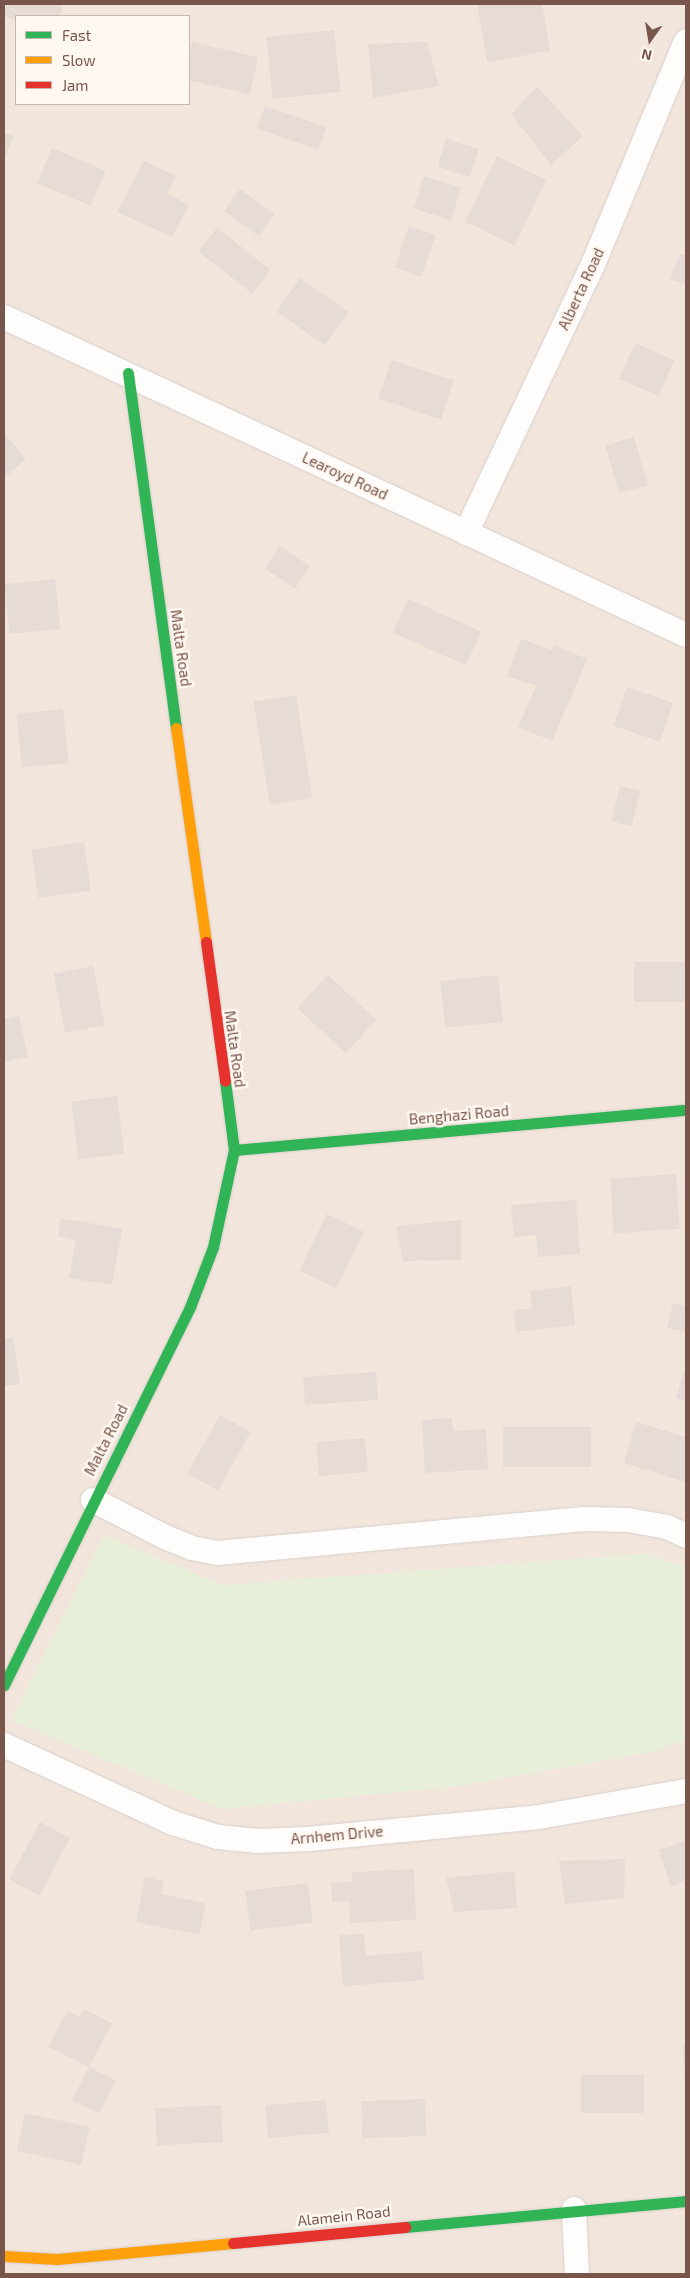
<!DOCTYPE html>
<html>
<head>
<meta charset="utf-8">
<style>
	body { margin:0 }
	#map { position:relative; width:690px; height:2278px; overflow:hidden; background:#f9f3ee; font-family:"Exo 2",sans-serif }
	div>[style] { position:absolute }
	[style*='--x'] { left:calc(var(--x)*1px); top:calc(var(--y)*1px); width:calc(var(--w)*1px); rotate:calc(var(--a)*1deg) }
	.residential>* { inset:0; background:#f2e5dc }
	.green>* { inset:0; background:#e8efd9 }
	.building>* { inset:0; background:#e6dbd5; transform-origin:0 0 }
	.roads { filter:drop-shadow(0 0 1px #d8d0cc) drop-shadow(0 0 1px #d8d0cc) }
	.street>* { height:24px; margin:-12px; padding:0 12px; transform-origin:12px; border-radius:12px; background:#fefdfc }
	.fast>* { height:11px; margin:-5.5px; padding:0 5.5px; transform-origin:5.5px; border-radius:5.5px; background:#30b455 }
	.slow>* { height:11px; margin:-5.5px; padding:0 5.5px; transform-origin:5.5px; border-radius:5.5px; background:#ff9f0a }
	.jam>* { height:11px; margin:-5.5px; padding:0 5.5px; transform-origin:5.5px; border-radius:5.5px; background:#e5322d }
	span { translate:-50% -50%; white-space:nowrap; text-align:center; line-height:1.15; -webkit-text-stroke:5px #fff8f1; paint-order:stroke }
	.street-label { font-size:15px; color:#79564c }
	.frame { position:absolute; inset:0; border:5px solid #79564c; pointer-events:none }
	.legend { position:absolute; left:15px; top:15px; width:175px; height:90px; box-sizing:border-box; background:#fff8f1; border:1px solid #c9b7af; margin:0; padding:6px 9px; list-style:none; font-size:15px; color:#79564c }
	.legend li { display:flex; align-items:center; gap:10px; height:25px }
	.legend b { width:25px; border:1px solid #c9b7af }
	.north { position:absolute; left:625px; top:15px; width:50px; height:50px; -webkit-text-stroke:4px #fff8f1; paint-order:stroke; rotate:193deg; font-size:14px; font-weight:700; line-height:20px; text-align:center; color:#79564c }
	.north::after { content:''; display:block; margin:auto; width:18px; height:22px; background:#79564c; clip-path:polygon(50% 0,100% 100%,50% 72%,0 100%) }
</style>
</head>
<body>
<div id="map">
	<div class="residential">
		<i style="clip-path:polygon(evenodd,4px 4px,686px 4px,686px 2274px,4px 2274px,4px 4px,16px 16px,189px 16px,189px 104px,16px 104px,16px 16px)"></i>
	</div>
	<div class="green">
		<i style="clip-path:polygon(104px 1535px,222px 1585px,644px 1554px,685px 1566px,686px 1740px,652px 1752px,459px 1786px,222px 1809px,11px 1720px)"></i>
	</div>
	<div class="building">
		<i style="clip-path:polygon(6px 4px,63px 4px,59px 16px,16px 16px,16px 21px,4px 16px)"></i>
		<i style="clip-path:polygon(477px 4px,542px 4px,550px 51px,487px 62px)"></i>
		<i style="left:334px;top:30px;width:62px;height:68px;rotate:84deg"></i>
		<i style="left:192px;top:42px;width:68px;height:38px;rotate:13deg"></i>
		<i style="clip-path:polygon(427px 42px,439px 86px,373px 98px,368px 44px)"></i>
		<i style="clip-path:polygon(537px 87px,583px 136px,551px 165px,511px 114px)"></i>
		<i style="left:265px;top:106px;width:65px;height:24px;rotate:19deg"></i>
		<i style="clip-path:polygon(4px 133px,13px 136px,4px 161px)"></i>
		<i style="left:446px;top:139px;width:34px;height:29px;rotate:17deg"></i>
		<i style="left:52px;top:148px;width:58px;height:38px;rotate:23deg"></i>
		<i style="left:497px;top:156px;width:55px;height:73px;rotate:26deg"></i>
		<i style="clip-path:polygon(144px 161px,176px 176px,167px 193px,189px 205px,172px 237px,117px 212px)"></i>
		<i style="left:424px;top:176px;width:39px;height:34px;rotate:18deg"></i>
		<i style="left:240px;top:189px;width:43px;height:27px;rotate:36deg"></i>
		<i style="left:409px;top:226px;width:28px;height:44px;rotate:19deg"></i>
		<i style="left:217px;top:228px;width:68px;height:30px;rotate:38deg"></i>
		<i style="clip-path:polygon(680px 254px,686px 256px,686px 285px,670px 279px)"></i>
		<i style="left:300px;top:278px;width:59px;height:41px;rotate:35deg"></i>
		<i style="left:635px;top:343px;width:43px;height:39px;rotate:24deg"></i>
		<i style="left:391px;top:360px;width:66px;height:41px;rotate:18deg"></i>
		<i style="clip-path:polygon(4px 433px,26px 459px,4px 478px)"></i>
		<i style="left:634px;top:437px;width:50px;height:30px;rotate:74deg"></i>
		<i style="left:280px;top:546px;width:36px;height:27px;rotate:34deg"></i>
		<i style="left:55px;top:579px;width:50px;height:51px;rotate:84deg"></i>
		<i style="left:408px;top:599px;width:80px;height:37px;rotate:24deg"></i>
		<i style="clip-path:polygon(521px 639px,552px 650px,554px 645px,587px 659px,552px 741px,518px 727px,536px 686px,507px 676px)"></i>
		<i style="left:627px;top:687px;width:49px;height:41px;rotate:19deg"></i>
		<i style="left:296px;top:695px;width:104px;height:43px;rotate:81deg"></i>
		<i style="left:63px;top:709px;width:54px;height:47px;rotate:84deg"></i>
		<i style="left:620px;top:786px;width:21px;height:36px;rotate:14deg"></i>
		<i style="left:84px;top:842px;width:49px;height:53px;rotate:82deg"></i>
		<i style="left:686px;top:962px;width:40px;height:52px;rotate:90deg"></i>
		<i style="left:93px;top:966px;width:60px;height:40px;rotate:79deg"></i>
		<i style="left:328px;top:975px;width:66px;height:45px;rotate:43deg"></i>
		<i style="left:498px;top:975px;width:47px;height:58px;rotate:84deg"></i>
		<i style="clip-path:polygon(19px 1016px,28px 1057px,4px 1062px,4px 1019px)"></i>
		<i style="left:117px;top:1096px;width:58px;height:46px;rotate:83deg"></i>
		<i style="left:676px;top:1174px;width:55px;height:66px;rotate:86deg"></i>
		<i style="clip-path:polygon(576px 1200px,580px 1254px,538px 1257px,536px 1235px,514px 1237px,511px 1205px)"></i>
		<i style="left:327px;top:1214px;width:41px;height:63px;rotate:26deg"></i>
		<i style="clip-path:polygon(61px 1218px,122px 1229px,112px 1285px,69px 1278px,76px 1240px,58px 1236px)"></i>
		<i style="clip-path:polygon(461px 1220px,461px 1260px,403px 1261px,396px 1226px)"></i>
		<i style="clip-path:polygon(571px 1286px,575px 1325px,516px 1332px,514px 1310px,532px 1308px,530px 1291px)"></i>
		<i style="clip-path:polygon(673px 1303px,686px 1306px,686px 1332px,667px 1328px)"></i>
		<i style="clip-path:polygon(13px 1338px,20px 1384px,4px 1386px,4px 1339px)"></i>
		<i style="clip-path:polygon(686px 1364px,686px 1401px,676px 1398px)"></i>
		<i style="left:376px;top:1372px;width:28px;height:73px;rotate:86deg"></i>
		<i style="left:220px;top:1415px;width:35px;height:67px;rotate:29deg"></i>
		<i style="clip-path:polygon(452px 1418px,453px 1431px,486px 1429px,488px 1469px,425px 1473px,422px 1420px)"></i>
		<i style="clip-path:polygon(636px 1422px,686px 1437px,686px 1482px,624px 1463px)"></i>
		<i style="left:591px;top:1427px;width:40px;height:88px;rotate:90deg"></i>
		<i style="left:365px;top:1438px;width:34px;height:49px;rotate:85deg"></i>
		<i style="left:40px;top:1822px;width:34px;height:65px;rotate:28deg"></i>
		<i style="clip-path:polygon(686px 1841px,686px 1880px,671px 1887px,659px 1850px)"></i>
		<i style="clip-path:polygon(625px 1859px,624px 1898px,565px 1904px,559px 1861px)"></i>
		<i style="clip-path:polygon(414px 1869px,416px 1920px,350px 1923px,349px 1901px,332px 1902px,331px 1883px,352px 1882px,352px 1872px)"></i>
		<i style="clip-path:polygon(514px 1871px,517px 1908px,454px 1912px,446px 1878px)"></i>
		<i style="clip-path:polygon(145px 1877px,164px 1881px,161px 1894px,206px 1903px,199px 1935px,136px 1922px)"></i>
		<i style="left:308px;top:1883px;width:40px;height:63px;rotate:83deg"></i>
		<i style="clip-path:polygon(364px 1934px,366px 1956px,422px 1951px,424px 1980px,343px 1986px,339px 1935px)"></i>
		<i style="clip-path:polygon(84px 2009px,112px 2023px,89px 2067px,49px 2047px,67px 2011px,80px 2017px)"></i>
		<i style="clip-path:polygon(686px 2044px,686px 2084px,684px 2084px,683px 2045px)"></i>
		<i style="left:89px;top:2067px;width:30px;height:37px;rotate:27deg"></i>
		<i style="left:644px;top:2075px;width:38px;height:63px;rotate:90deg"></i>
		<i style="left:425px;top:2099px;width:37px;height:64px;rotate:88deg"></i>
		<i style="left:326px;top:2100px;width:33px;height:61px;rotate:85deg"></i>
		<i style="left:221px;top:2105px;width:37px;height:66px;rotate:87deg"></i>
		<i style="left:25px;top:2113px;width:66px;height:39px;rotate:12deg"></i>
	</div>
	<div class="roads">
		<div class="street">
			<i style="--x:4;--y:317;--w:752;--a:25"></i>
			<i style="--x:466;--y:533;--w:300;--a:-64.7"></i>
			<i style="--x:594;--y:262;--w:239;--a:-67.4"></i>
			<i style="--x:93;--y:1500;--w:81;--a:27.2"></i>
			<i style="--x:165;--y:1537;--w:29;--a:22"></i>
			<i style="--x:192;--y:1548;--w:26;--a:11"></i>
			<i style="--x:218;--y:1553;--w:368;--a:-5.3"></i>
			<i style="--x:584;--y:1519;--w:44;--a:1.3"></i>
			<i style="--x:628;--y:1520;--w:40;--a:10"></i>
			<i style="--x:667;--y:1527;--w:21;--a:25"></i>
			<i style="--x:4;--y:1745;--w:186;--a:24.8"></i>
			<i style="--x:173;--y:1823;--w:47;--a:17.3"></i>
			<i style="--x:218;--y:1837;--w:40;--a:5.7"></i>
			<i style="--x:258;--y:1841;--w:50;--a:-2.3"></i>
			<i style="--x:308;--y:1839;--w:232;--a:-5.4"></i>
			<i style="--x:539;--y:1817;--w:149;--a:-10"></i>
			<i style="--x:574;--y:2209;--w:65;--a:87.4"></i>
		</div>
		<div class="fast">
			<i style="--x:128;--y:373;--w:358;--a:82.3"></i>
			<i style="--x:234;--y:1150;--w:454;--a:-5.1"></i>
			<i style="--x:4;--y:1685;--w:421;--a:-63.8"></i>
			<i style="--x:190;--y:1307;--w:64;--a:-69"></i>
			<i style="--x:213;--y:1247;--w:99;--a:-77.8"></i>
			<i style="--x:234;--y:1150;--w:70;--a:-97.4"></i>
			<i style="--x:405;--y:2227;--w:282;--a:-5.3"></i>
		</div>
		<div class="slow">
			<i style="--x:176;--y:728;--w:216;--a:82"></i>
			<i style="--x:4;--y:2256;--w:53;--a:3.2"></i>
			<i style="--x:57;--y:2259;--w:177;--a:-5.2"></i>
		</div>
		<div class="jam">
			<i style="--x:206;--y:942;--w:140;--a:82.2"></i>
			<i style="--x:233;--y:2243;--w:173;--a:-5.3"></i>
		</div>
	</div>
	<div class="street-label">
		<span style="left:581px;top:289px;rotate:-65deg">Alberta Road</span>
		<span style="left:345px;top:476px;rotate:25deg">Learoyd Road</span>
		<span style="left:181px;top:648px;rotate:82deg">Malta Road</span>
		<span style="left:235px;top:1049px;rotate:82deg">Malta Road</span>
		<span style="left:459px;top:1115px;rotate:-5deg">Benghazi Road</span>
		<span style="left:106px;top:1440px;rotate:-63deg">Malta Road</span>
		<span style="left:337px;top:1835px;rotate:-5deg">Arnhem Drive</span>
		<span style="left:344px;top:2216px;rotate:-6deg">Alamein Road</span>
	</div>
	<div class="frame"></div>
	<ul class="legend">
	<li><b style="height:6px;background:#30b455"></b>Fast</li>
	<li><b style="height:6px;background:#ff9f0a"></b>Slow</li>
	<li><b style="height:6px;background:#e5322d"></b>Jam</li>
	</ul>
	<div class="north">N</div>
</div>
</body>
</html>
